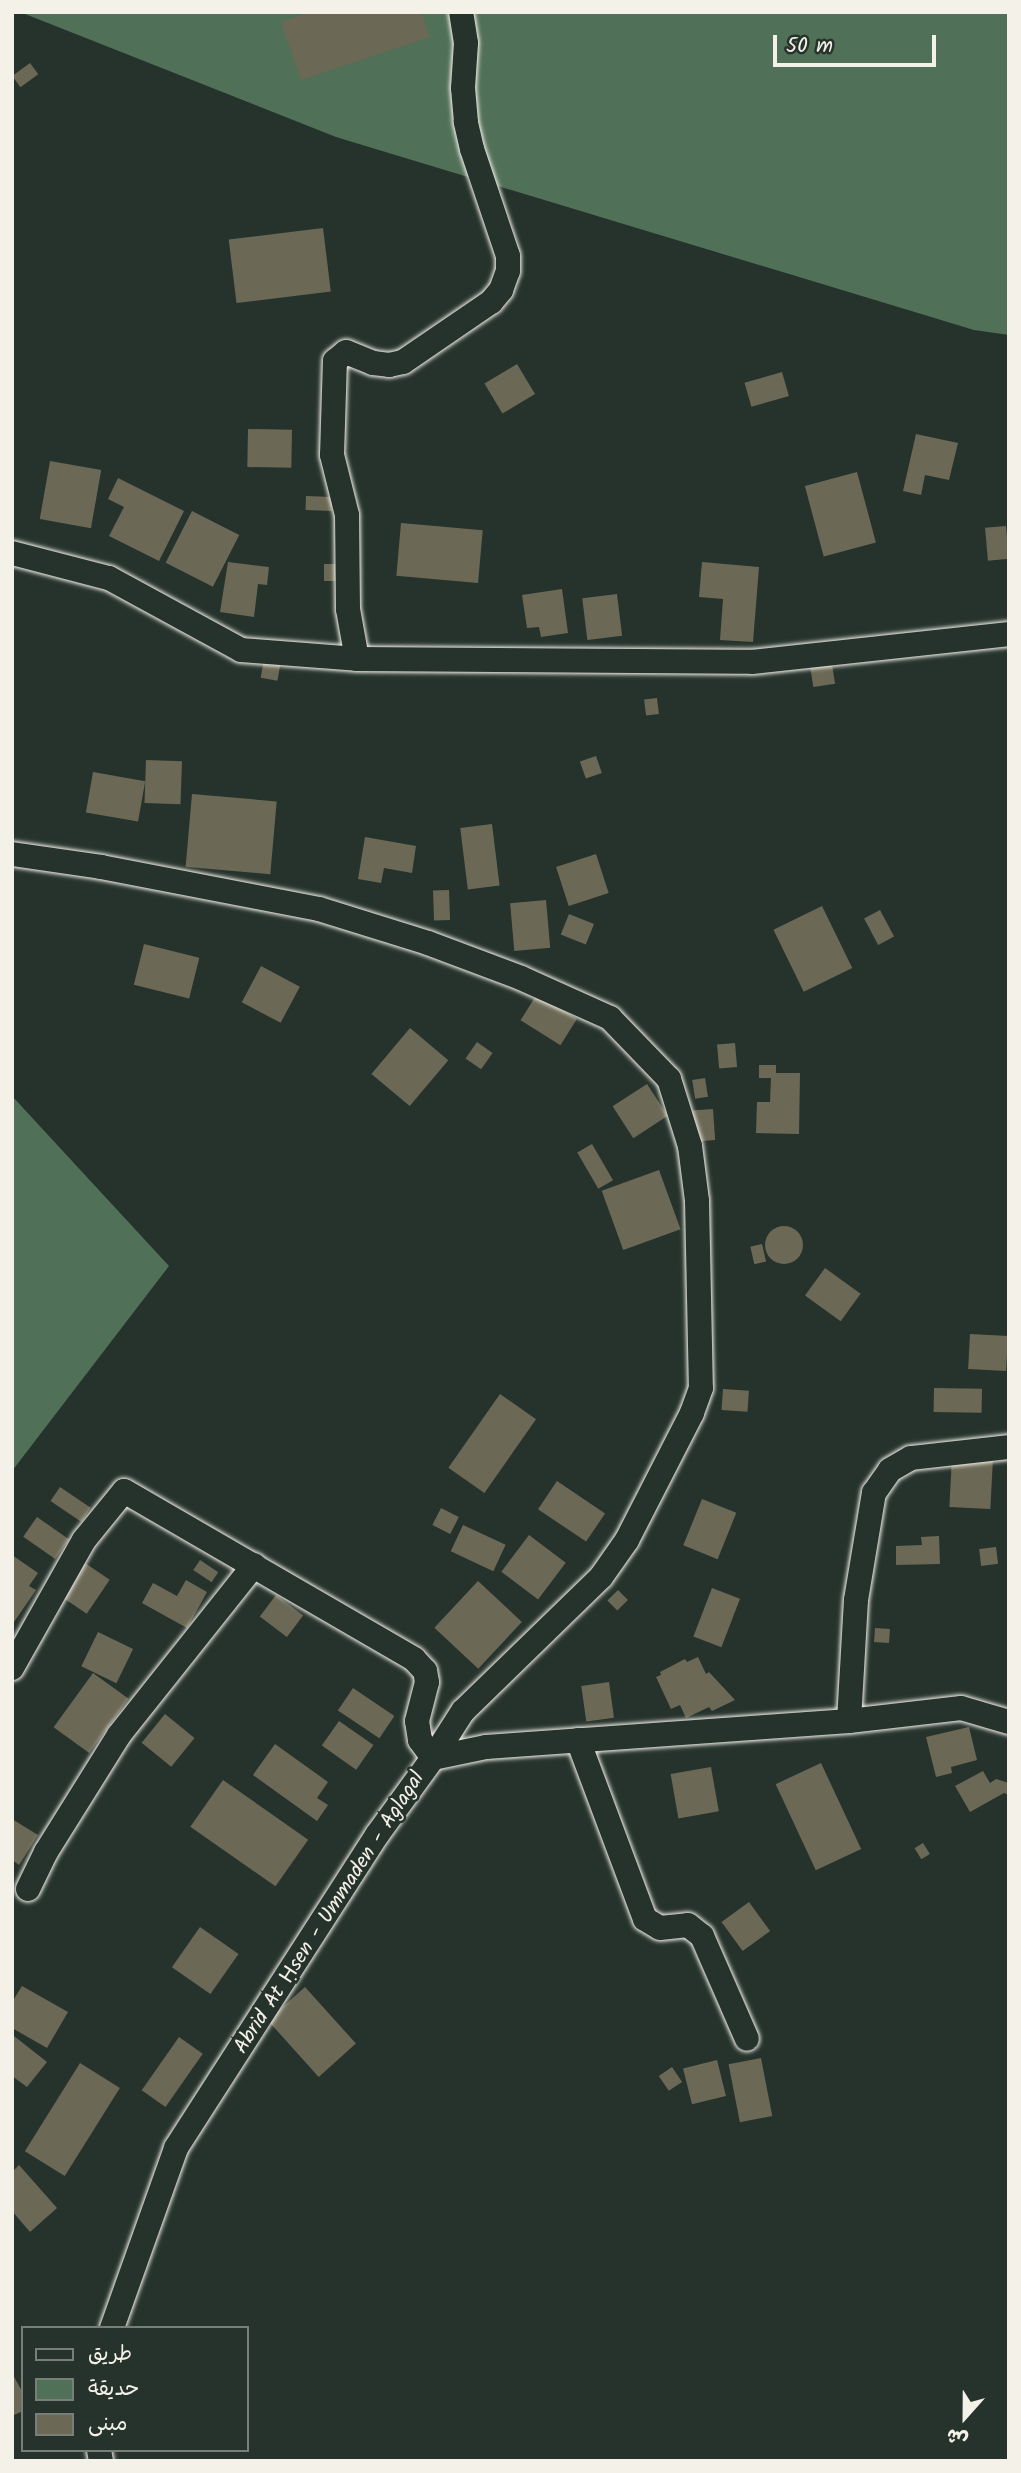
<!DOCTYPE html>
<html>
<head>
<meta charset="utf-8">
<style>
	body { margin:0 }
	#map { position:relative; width:1021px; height:2473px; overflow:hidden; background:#26332d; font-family:Kalam,"Playpen Sans Arabic",sans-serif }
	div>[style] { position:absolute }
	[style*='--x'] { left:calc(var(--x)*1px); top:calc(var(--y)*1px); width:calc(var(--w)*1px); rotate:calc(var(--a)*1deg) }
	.green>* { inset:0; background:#517058 }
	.building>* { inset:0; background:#6b6955; transform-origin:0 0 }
	.round { border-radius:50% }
	.roads { filter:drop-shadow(0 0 2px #f4f1e8) drop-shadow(0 0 2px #f4f1e8) }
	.minor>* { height:24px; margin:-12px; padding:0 12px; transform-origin:12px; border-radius:12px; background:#26332d }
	span { translate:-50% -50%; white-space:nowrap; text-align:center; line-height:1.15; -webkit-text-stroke:5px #26332d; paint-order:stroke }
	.street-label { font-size:21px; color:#f4f1e8 }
	.frame { position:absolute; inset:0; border:14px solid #f4f1e8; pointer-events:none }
	.legend { position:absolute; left:21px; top:2326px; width:228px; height:126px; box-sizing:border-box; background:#26332d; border:2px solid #787f78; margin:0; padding:9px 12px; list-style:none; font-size:21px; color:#f4f1e8 }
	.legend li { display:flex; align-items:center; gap:14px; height:35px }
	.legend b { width:35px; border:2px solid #787f78 }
	.north { position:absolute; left:930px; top:2382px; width:70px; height:70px; -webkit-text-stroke:5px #26332d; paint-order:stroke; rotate:201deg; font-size:19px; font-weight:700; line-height:28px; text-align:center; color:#f4f1e8 }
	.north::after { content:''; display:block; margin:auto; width:24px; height:32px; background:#f4f1e8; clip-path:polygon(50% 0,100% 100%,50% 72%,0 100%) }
	.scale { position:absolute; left:773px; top:35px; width:163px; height:32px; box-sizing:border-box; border:4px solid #f4f1e8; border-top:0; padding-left:9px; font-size:21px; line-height:24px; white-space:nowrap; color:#f4f1e8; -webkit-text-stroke:5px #26332d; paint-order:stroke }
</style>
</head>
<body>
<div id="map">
	<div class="green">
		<i style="clip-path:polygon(20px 12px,1009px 12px,1009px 335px,974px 330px,336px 137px)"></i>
		<i style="clip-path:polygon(12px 1096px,169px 1266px,12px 1471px)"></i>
	</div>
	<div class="building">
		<i style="clip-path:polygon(309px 12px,421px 12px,430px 37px,301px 80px,281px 22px)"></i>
		<i style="left:30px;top:63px;width:14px;height:22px;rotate:54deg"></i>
		<i style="left:323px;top:228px;width:64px;height:95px;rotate:83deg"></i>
		<i style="left:517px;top:364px;width:35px;height:38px;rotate:59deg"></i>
		<i style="left:782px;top:372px;width:25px;height:39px;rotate:74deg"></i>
		<i style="left:248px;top:429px;width:44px;height:38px;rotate:1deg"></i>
		<i style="clip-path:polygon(916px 434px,958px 443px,949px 480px,925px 475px,921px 495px,903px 491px)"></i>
		<i style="left:50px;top:461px;width:52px;height:59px;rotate:10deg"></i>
		<i style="left:857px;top:472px;width:73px;height:54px;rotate:75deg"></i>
		<i style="clip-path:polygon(118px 478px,184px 511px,159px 561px,109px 536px,124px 507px,108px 499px)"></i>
		<i style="left:306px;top:496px;width:26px;height:14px;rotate:2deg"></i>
		<i style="left:192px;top:511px;width:53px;height:58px;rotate:27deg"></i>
		<i style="left:401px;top:523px;width:82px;height:53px;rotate:5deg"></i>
		<i style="left:1006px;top:526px;width:33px;height:21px;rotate:85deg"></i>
		<i style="clip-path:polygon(228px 562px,269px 567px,267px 585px,258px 584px,254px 617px,220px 612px)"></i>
		<i style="clip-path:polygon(702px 562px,759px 567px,753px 642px,720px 640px,723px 599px,699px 597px)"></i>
		<i style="left:324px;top:564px;width:12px;height:17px"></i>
		<i style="clip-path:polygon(562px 589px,568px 633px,541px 637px,539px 627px,527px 628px,522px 595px)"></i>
		<i style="left:617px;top:594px;width:42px;height:35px;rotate:83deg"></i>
		<i style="left:831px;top:658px;width:26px;height:22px;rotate:81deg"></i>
		<i style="left:264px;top:659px;width:17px;height:19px;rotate:10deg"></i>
		<i style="left:657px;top:698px;width:16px;height:13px;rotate:83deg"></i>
		<i style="left:596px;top:756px;width:18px;height:17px;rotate:71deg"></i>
		<i style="left:146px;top:760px;width:36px;height:43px;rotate:2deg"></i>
		<i style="left:93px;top:772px;width:53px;height:41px;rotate:10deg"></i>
		<i style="left:192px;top:794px;width:85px;height:73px;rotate:5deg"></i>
		<i style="left:492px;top:824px;width:62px;height:32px;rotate:83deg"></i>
		<i style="clip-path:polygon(365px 837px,416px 846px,412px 873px,384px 868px,381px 883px,358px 879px)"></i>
		<i style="left:596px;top:854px;width:41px;height:42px;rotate:72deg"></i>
		<i style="left:449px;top:890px;width:30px;height:16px;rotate:88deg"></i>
		<i style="left:546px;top:900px;width:48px;height:36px;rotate:85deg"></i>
		<i style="left:822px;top:906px;width:69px;height:54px;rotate:64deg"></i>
		<i style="left:880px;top:910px;width:30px;height:18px;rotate:62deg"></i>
		<i style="left:569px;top:914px;width:27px;height:22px;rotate:22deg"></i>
		<i style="left:144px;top:944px;width:57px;height:42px;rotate:14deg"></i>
		<i style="left:261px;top:966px;width:44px;height:41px;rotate:28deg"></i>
		<i style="left:537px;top:994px;width:47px;height:31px;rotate:32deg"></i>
		<i style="left:410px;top:1028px;width:50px;height:60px;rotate:40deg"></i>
		<i style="left:477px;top:1042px;width:19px;height:20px;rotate:35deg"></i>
		<i style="left:735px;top:1043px;width:24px;height:18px;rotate:85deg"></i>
		<i style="clip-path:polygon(759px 1065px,776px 1065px,776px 1073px,800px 1073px,799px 1134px,756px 1133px,757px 1102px,770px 1102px,771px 1078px,759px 1078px)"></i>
		<i style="left:705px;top:1078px;width:19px;height:13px;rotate:81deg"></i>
		<i style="left:647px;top:1084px;width:38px;height:41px;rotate:57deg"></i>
		<i style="left:713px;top:1109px;width:31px;height:21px;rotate:86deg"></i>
		<i style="left:592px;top:1144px;width:42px;height:17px;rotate:60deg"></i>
		<i style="left:659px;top:1170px;width:63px;height:61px;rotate:70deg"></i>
		<i class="round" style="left:765px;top:1226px;width:38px;height:38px"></i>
		<i style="left:762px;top:1244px;width:18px;height:12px;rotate:77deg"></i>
		<i style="left:825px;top:1268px;width:44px;height:34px;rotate:36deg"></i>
		<i style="left:970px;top:1334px;width:38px;height:35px;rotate:3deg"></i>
		<i style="left:934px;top:1388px;width:48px;height:24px;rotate:1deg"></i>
		<i style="left:723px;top:1389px;width:26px;height:21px;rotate:4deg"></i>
		<i style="left:500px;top:1394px;width:44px;height:90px;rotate:35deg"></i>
		<i style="left:952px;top:1457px;width:41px;height:50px;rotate:3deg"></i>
		<i style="left:557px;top:1481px;width:58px;height:34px;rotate:34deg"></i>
		<i style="left:60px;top:1487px;width:37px;height:17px;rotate:34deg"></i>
		<i style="left:702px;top:1499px;width:37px;height:50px;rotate:22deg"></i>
		<i style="left:441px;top:1508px;width:20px;height:19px;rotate:27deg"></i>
		<i style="left:37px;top:1517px;width:39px;height:24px;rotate:35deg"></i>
		<i style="left:463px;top:1525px;width:47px;height:29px;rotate:25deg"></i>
		<i style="left:529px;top:1535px;width:46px;height:46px;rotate:37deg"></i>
		<i style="clip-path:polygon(939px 1536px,940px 1564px,896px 1565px,896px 1546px,922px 1545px,921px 1537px)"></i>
		<i style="left:996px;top:1547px;width:17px;height:17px;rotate:83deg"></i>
		<i style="clip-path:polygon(12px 1555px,38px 1573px,29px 1586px,36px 1590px,14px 1622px)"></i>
		<i style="left:79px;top:1559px;width:37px;height:41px;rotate:34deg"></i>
		<i style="left:200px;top:1560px;width:22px;height:12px;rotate:34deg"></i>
		<i style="clip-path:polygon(186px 1580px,207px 1592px,187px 1628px,142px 1603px,153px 1583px,177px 1596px)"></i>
		<i style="left:478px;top:1581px;width:60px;height:64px;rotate:43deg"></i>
		<i style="left:712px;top:1588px;width:30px;height:52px;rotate:21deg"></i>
		<i style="left:618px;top:1590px;width:14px;height:15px;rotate:45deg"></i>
		<i style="left:276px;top:1595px;width:34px;height:27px;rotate:37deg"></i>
		<i style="left:875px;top:1628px;width:15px;height:14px;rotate:4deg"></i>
		<i style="left:98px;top:1632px;width:39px;height:38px;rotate:26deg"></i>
		<i style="clip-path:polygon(698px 1657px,706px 1674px,709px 1672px,735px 1700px,712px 1711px,709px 1707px,686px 1718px,680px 1705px,671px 1709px,656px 1677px,661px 1675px,660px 1672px,685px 1659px,687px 1662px)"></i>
		<i style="left:93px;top:1673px;width:44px;height:67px;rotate:36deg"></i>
		<i style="left:609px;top:1682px;width:36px;height:28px;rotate:82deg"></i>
		<i style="left:353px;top:1688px;width:50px;height:27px;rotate:34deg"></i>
		<i style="left:165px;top:1714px;width:38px;height:37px;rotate:39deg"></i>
		<i style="left:339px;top:1721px;width:42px;height:30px;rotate:35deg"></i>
		<i style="clip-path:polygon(969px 1727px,977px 1760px,951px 1767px,952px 1773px,936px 1777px,926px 1737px)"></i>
		<i style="clip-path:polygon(275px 1744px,328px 1782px,317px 1798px,328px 1805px,317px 1821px,253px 1775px)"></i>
		<i style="left:821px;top:1763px;width:95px;height:50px;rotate:65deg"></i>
		<i style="left:711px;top:1767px;width:45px;height:41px;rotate:80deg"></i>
		<i style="clip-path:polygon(983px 1771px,990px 1783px,996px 1779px,1009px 1783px,1009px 1795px,1004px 1793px,970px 1812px,955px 1786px)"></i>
		<i style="left:223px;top:1780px;width:104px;height:57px;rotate:35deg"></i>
		<i style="clip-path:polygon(12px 1819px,38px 1835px,19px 1865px,12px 1860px)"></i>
		<i style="left:923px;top:1843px;width:13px;height:10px;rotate:58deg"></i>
		<i style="left:749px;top:1902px;width:36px;height:34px;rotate:54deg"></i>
		<i style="left:200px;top:1927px;width:47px;height:49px;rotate:35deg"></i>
		<i style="clip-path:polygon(22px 1986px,68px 2012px,47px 2048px,12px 2028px,12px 2002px)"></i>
		<i style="left:305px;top:1987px;width:76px;height:50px;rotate:48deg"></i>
		<i style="clip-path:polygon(14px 2036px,47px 2062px,27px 2087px,12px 2076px)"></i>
		<i style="left:179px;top:2037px;width:29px;height:65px;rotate:35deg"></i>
		<i style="left:761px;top:2058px;width:59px;height:33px;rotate:79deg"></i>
		<i style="left:717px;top:2060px;width:37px;height:35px;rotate:76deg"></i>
		<i style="left:80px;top:2063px;width:47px;height:104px;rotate:32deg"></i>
		<i style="left:672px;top:2067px;width:18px;height:16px;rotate:56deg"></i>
		<i style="clip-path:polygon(19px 2165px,57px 2208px,30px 2232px,12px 2211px,12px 2172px)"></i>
		<i style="clip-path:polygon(12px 2373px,23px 2393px,23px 2411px,12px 2416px)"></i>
	</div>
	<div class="roads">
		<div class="minor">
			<i style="--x:12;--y:553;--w:100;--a:14.5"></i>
			<i style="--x:109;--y:578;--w:150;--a:28.6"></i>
			<i style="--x:241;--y:650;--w:116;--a:4.4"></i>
			<i style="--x:357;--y:659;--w:395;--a:0.4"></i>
			<i style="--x:752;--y:662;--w:259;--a:-6.2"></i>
			<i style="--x:357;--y:659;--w:51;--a:-100.2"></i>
			<i style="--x:348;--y:609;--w:94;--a:-90.6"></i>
			<i style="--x:347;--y:515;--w:62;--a:-104"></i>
			<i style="--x:332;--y:455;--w:94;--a:-88.2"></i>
			<i style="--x:335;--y:361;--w:14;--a:-39"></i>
			<i style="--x:346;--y:352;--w:29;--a:22"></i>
			<i style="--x:373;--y:363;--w:16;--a:7"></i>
			<i style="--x:389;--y:365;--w:14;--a:-12"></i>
			<i style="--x:403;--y:362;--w:107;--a:-34.3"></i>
			<i style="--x:491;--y:302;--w:16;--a:-50"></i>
			<i style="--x:501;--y:290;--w:20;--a:-70"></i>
			<i style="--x:508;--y:271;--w:15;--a:-90"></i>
			<i style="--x:508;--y:256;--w:113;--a:-108.6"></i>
			<i style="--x:472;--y:149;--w:28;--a:-103"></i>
			<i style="--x:466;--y:122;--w:34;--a:-95"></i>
			<i style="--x:463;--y:88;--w:45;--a:-86.2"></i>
			<i style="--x:466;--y:43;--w:31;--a:-99"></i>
			<i style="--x:12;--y:854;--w:90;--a:8.3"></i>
			<i style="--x:101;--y:867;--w:222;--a:10.9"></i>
			<i style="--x:319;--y:909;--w:114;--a:17.3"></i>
			<i style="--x:428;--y:943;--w:99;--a:20.6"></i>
			<i style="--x:521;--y:978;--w:98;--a:24.2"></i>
			<i style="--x:610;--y:1018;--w:85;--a:46"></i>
			<i style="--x:669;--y:1079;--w:70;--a:72.6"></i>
			<i style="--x:690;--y:1146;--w:55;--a:82.7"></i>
			<i style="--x:697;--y:1201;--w:187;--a:88.8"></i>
			<i style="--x:701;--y:1388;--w:27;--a:110"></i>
			<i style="--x:692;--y:1413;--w:143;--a:117.1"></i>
			<i style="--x:627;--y:1540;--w:45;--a:125.1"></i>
			<i style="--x:601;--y:1577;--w:192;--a:135.8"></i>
			<i style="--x:463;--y:1711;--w:56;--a:122.6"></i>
			<i style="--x:433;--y:1758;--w:22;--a:-126"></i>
			<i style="--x:420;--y:1740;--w:19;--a:-99"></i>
			<i style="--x:417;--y:1721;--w:40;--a:-75.6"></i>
			<i style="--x:427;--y:1682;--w:11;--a:-100"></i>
			<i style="--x:425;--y:1671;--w:16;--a:-133"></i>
			<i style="--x:414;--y:1659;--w:335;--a:-149.9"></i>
			<i style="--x:124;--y:1491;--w:63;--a:129.2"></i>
			<i style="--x:84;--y:1540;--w:147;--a:119.4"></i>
			<i style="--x:849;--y:1721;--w:121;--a:-86.7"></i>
			<i style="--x:856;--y:1600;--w:109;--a:-80.5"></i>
			<i style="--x:874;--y:1493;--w:28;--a:-55"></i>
			<i style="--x:890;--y:1470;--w:24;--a:-30"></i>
			<i style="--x:911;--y:1458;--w:99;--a:-6.4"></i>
			<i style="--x:578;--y:1740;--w:191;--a:69.5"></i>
			<i style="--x:645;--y:1919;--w:17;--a:31"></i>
			<i style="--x:660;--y:1928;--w:28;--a:-6"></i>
			<i style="--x:688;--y:1925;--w:18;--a:38"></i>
			<i style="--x:702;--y:1936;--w:112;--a:66.4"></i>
			<i style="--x:28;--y:1889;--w:41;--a:-64.1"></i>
			<i style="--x:46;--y:1852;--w:138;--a:-58"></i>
			<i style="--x:119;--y:1735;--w:217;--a:-51.5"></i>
			<i style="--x:112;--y:2328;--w:191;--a:-70.4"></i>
			<i style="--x:176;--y:2148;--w:372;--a:-57.3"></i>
			<i style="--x:377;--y:1835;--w:95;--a:-54"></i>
			<i style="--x:433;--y:1758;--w:54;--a:-11.7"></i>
			<i style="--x:486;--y:1747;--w:364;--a:-4.1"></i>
			<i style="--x:849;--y:1721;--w:113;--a:-6.6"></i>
			<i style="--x:961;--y:1708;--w:50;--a:16.3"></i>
			<i style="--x:99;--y:2450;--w:11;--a:80"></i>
		</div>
	</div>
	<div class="street-label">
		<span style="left:330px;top:1913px;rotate:-57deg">Abrid At Ḥsen - Ummaden - Aglagal</span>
	</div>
	<div class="frame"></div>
	<ul class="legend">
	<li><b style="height:9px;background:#26332d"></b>طريق</li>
	<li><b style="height:19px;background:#517058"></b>حديقة</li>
	<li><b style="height:19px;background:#6b6955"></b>مبنى</li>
	</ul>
	<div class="north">ش</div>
	<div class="scale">50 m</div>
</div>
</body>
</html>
